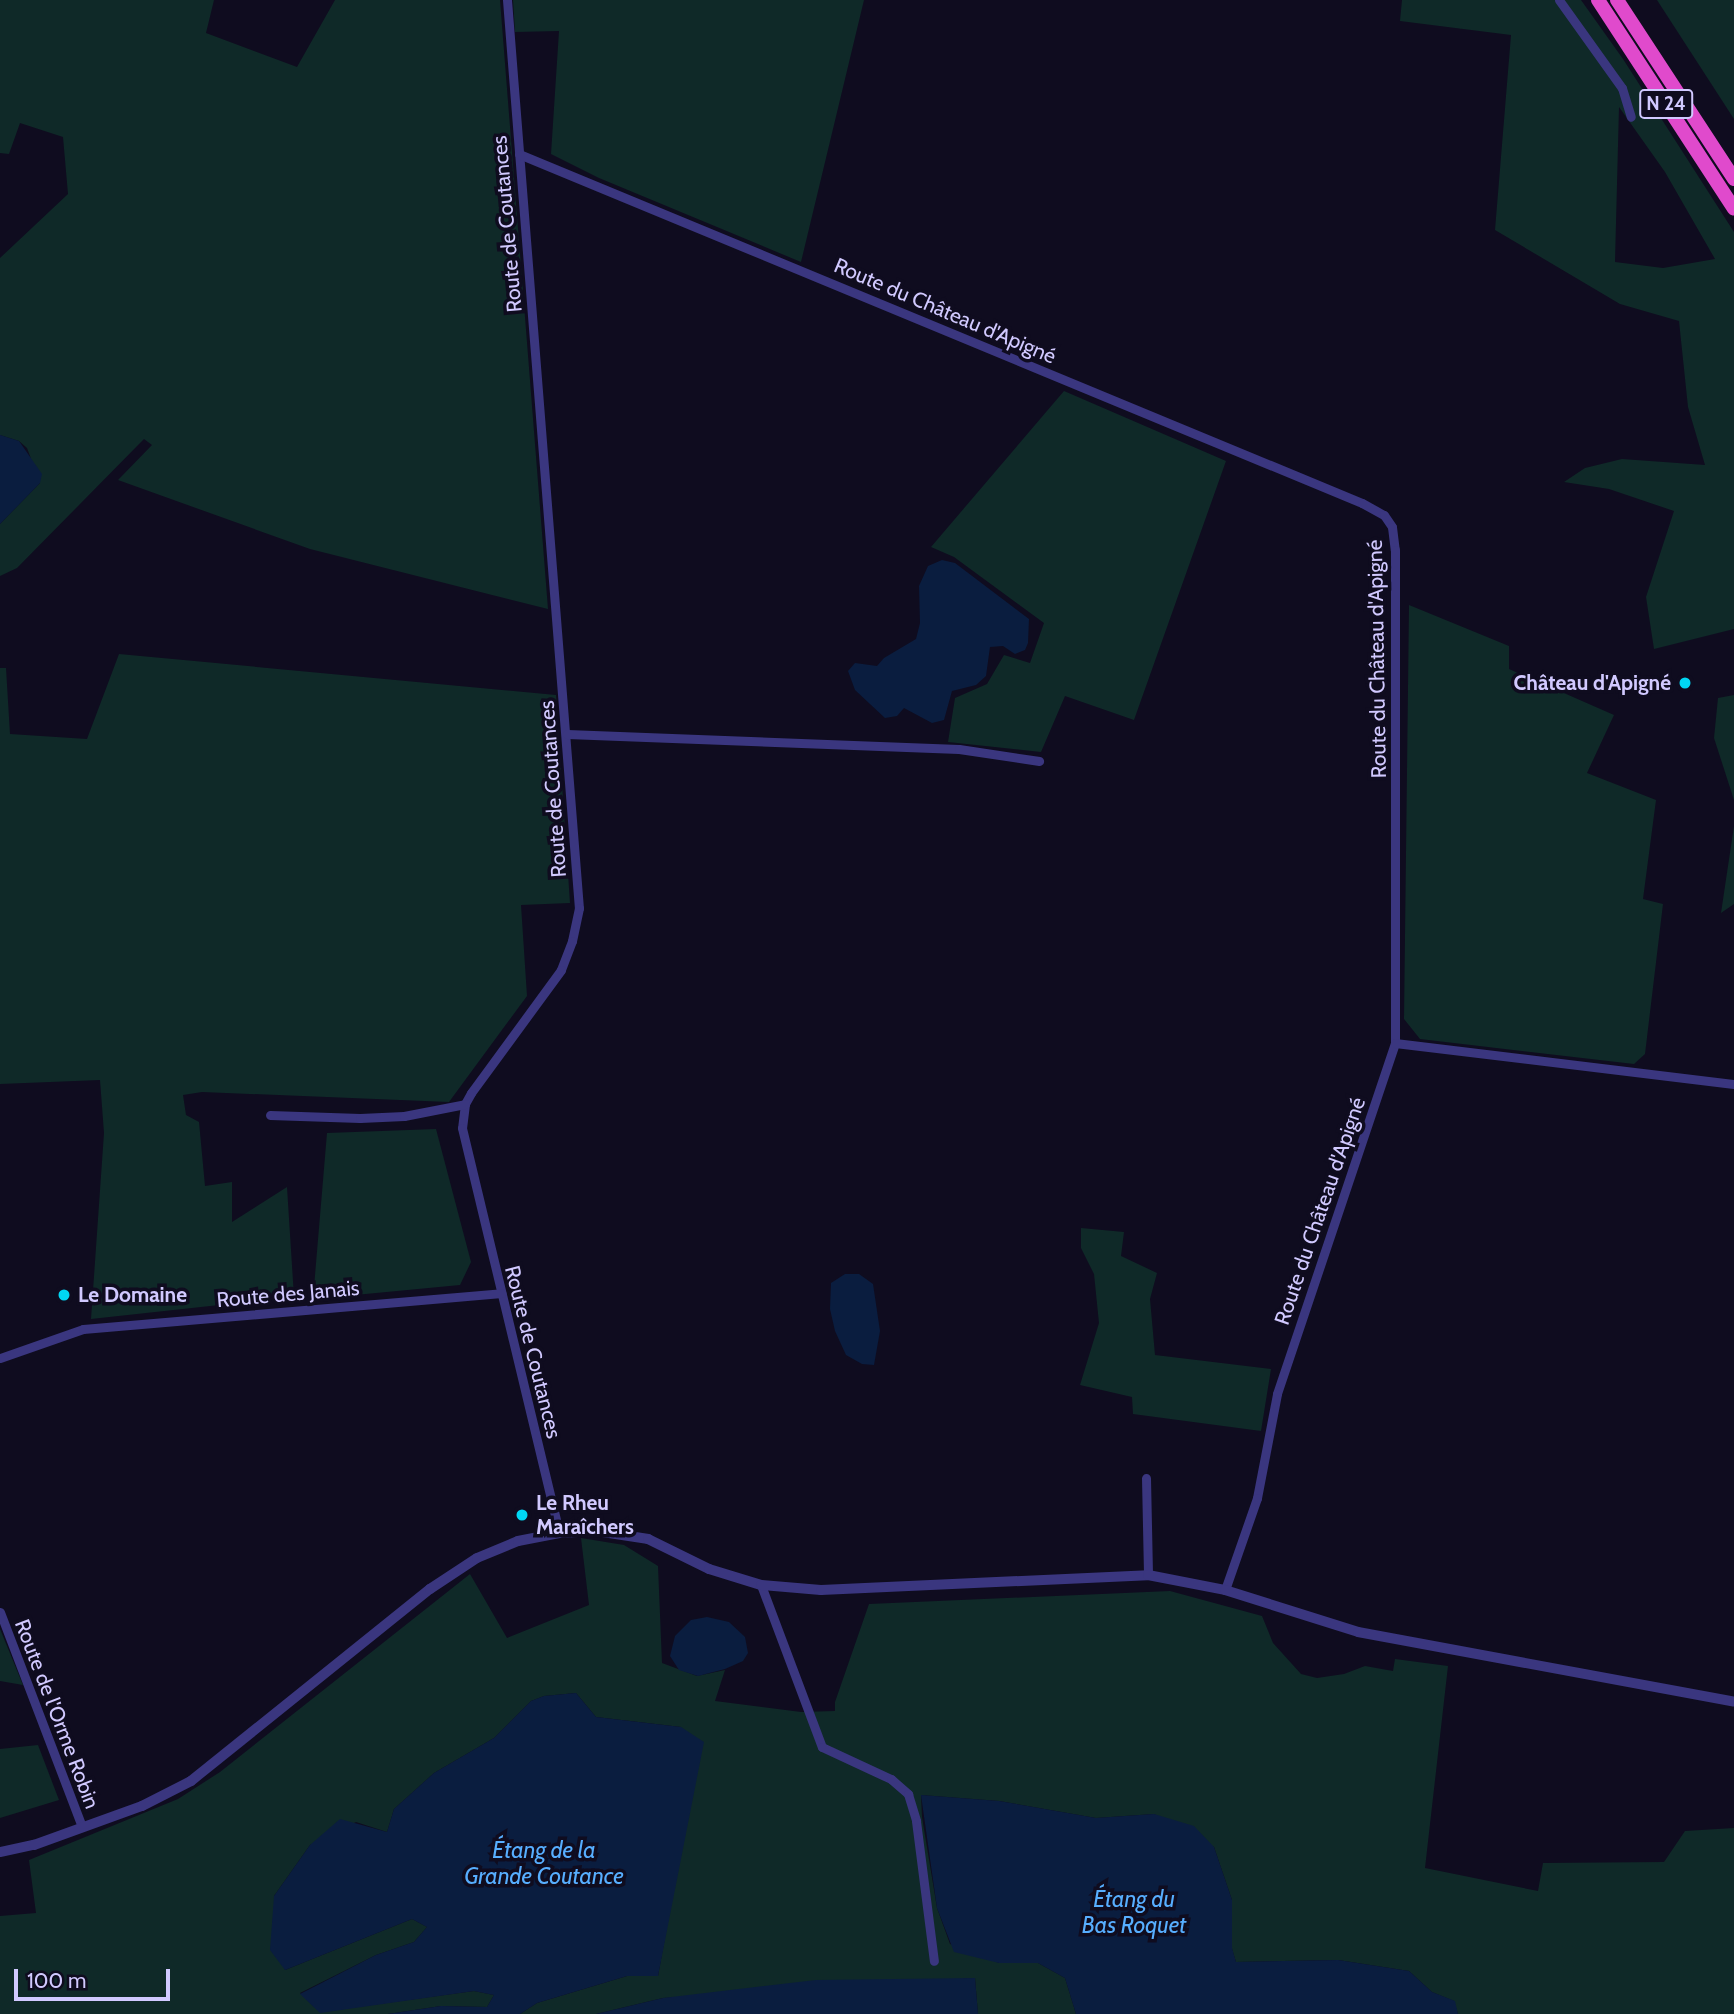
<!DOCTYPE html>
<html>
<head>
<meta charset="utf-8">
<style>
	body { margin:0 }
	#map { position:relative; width:1734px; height:2014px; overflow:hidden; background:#0f0c1f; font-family:Cabin,sans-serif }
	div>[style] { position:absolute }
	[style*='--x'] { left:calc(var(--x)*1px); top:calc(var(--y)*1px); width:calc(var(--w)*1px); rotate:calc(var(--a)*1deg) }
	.green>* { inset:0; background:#0f2928 }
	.water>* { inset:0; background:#0a1d3f }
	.minor>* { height:9px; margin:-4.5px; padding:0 4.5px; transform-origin:4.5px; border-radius:4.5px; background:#3a367f }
	.tertiary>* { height:10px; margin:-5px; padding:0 5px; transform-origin:5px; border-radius:5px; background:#3a367f }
	.trunk>* { height:14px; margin:-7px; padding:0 7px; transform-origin:7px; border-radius:7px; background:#e04acc }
	.dots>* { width:19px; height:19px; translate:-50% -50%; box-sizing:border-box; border:4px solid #0f0c1f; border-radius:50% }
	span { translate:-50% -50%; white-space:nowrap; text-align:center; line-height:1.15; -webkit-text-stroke:7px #0f0c1f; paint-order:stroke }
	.shield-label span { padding:2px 5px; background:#0f0c1f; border:2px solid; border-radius:5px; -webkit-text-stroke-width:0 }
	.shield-label { font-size:19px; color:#d1c9ff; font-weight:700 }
	.street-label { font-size:21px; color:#d1c9ff }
	.poi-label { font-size:21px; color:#d1c9ff; font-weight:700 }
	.right { translate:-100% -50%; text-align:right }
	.left { translate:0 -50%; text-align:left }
	.water-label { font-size:23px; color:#57aeff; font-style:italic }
	.scale { position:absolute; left:14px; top:1969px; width:156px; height:32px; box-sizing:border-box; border:4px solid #d1c9ff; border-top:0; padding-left:9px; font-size:21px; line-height:24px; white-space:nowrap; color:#d1c9ff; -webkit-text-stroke:5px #0f0c1f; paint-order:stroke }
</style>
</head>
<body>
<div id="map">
	<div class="green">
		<i style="clip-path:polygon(0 0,214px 0,206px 33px,297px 67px,335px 0,500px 0,548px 609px,310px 549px,118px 480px,152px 445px,144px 439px,17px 568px,0 576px,0 524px,40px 483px,27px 448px,19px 441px,0 435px,0 258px,68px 194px,63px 137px,20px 123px,9px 154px,0 153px)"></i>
		<i style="clip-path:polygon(513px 0,864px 0,801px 262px,599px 178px,551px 154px,559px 31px,515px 32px)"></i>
		<i style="clip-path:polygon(evenodd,1402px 0,1581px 0,1623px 59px,1734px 232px,1734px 629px,1654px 649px,1646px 597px,1674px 511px,1609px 489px,1564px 482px,1585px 468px,1622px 459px,1705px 465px,1688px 407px,1679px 321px,1620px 304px,1495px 230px,1511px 35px,1400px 21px,1402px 0,1619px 107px,1665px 172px,1715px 259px,1663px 268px,1615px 262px,1619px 107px)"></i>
		<i style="clip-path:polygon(1657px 0,1734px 0,1734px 119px)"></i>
		<i style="clip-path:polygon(1064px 391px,1226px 461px,1134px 720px,1065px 696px,1041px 752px,948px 742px,955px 698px,987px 684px,1004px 655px,1030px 663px,1044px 623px,954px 557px,931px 547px)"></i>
		<i style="clip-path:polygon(1409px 605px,1509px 646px,1509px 669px,1614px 715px,1587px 773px,1656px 800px,1643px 899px,1663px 904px,1645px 1054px,1634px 1064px,1420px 1039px,1404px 1019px)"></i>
		<i style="clip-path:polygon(119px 654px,556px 695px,570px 903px,521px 905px,527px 996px,449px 1102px,202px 1092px,183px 1095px,186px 1115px,199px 1122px,205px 1186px,232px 1182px,232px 1222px,287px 1187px,294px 1297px,91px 1319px,104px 1133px,100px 1080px,0 1084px,0 668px,6px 668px,10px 734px,87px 739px)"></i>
		<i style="clip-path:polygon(1734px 695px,1734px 800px,1714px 738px,1718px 698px)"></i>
		<i style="clip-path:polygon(1734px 826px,1734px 904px,1721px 913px,1728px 866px)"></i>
		<i style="clip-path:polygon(436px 1129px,471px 1262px,460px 1285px,313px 1299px,327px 1133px)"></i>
		<i style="clip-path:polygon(1081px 1228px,1124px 1232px,1121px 1256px,1157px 1273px,1150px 1299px,1155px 1355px,1271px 1369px,1261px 1431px,1133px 1414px,1132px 1397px,1080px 1385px,1099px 1323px,1094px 1274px,1081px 1248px)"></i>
		<i style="clip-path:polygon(581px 1538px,624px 1545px,658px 1566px,662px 1663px,697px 1676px,725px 1670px,715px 1701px,801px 1712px,835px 1711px,835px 1702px,869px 1604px,1170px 1591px,1262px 1616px,1273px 1643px,1301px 1674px,1317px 1678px,1344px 1674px,1365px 1666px,1393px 1671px,1395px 1659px,1448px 1666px,1425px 1868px,1538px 1891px,1543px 1863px,1664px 1862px,1685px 1831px,1734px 1828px,1734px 2014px,1458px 2014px,1454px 2001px,1432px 1992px,1409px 1971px,1338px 1960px,1236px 1962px,1232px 1949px,1232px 1900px,1214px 1847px,1154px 1814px,1096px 1818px,999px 1801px,921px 1795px,922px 1817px,937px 1908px,950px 1944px,999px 1963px,1038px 1963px,1065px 1978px,1076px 2014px,978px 2014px,975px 1978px,663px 1998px,596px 2014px,520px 2014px,537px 2003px,627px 1976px,658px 1976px,678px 1866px,681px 1727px,596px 1717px,576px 1693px,544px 1696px,531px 1701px,494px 1738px,434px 1773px,394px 1809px,387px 1832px,356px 1822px,310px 1845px,274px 1896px,285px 1970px,412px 1919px,427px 1927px,414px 1942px,376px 1955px,300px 1993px,320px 2012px,474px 1991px,494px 1995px,487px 2007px,441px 2006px,388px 2014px,0 2014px,0 1916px,36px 1913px,29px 1860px,178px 1799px,220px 1772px,470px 1574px,507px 1638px,589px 1605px)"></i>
		<i style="clip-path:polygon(0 1629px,23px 1685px,0 1681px)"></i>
		<i style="clip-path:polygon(38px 1745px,59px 1800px,0 1818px,0 1749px)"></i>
	</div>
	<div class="water">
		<i style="clip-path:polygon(0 435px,19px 441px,42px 474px,40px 483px,0 524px)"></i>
		<i style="clip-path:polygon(942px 560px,955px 563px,1029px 619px,1028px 643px,1025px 650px,1015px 654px,1003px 646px,990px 647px,986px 676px,976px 685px,952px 691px,944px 720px,932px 723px,904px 708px,897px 716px,885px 718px,855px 690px,848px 671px,855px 663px,877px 666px,884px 658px,916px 639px,920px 623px,919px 586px,928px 566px)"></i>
		<i style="clip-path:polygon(845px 1274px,859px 1274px,873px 1284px,880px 1331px,874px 1365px,862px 1364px,846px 1355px,835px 1331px,830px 1309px,831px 1283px)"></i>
		<i style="clip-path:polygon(707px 1617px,729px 1622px,745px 1637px,748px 1653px,743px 1661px,725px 1669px,698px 1676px,679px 1670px,670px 1656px,675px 1636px,691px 1620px)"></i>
		<i style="clip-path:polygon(576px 1693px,596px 1717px,681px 1727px,704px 1742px,658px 1976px,627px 1976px,537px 2003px,520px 2014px,388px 2014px,441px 2006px,487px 2007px,494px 1995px,474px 1991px,320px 2013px,300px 1994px,376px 1955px,414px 1942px,427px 1927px,412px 1919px,285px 1970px,270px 1950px,274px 1896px,310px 1845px,340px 1819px,387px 1832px,394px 1809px,434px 1773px,494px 1738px,531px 1701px,544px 1696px)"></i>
		<i style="clip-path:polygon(921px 1795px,999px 1801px,1096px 1818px,1154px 1814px,1194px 1826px,1214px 1847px,1232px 1900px,1232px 1948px,1236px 1962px,1338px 1960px,1409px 1971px,1432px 1992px,1455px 2001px,1458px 2014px,1076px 2014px,1065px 1978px,1038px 1963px,999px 1963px,954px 1952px,937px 1908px)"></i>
		<i style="clip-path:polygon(975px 1978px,978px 2014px,596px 2014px,663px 1998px,816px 1980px)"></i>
	</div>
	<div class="minor">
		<i style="--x:507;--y:0;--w:911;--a:85.47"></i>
		<i style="--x:579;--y:908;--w:34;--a:102"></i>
		<i style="--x:572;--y:941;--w:31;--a:111"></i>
		<i style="--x:561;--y:970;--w:152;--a:126.2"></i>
		<i style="--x:471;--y:1093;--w:13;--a:119"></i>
		<i style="--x:465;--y:1104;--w:24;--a:97"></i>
		<i style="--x:462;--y:1128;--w:416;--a:76.5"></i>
		<i style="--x:1559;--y:0;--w:108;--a:54.4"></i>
		<i style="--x:1622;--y:88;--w:30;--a:73"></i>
		<i style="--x:519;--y:154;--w:912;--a:22.49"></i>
		<i style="--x:1362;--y:503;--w:25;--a:29"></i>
		<i style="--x:1384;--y:515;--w:14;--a:56"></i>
		<i style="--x:1392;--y:527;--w:23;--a:83"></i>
		<i style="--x:1395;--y:550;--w:493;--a:90"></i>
		<i style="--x:1395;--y:1043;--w:370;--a:108.6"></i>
		<i style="--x:1277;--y:1394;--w:106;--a:100.9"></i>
		<i style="--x:1257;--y:1498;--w:97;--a:109.2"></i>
		<i style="--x:567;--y:734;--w:392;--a:2.2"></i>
		<i style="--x:959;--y:749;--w:81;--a:8.5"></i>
		<i style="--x:1395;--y:1043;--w:341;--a:6.9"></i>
		<i style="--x:270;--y:1115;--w:90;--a:1.9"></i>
		<i style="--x:360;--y:1118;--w:44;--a:-2.6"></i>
		<i style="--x:404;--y:1116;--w:62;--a:-11.1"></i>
		<i style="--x:0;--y:1358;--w:88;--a:-19.3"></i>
		<i style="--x:83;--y:1329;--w:420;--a:-4.9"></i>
		<i style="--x:1146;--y:1478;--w:97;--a:88.8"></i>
		<i style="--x:761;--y:1585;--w:173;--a:69.4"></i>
		<i style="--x:822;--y:1747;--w:76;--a:24.9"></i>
		<i style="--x:891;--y:1779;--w:23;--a:41"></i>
		<i style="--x:908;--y:1794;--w:28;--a:73"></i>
		<i style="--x:916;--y:1821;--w:141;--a:82.7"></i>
		<i style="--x:0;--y:1612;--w:230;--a:69.1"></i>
	</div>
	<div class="tertiary">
		<i style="--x:0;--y:1852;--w:35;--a:-12"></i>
		<i style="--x:34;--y:1845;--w:115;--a:-19.9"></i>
		<i style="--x:142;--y:1806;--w:55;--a:-27"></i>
		<i style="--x:191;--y:1781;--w:307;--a:-38.8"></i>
		<i style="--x:430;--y:1589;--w:56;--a:-33.4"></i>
		<i style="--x:477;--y:1558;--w:44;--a:-22.5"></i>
		<i style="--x:518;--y:1541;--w:42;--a:-11"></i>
		<i style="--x:559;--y:1533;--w:37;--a:-3"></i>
		<i style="--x:596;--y:1531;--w:53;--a:8.7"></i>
		<i style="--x:648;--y:1539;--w:68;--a:26.2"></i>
		<i style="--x:709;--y:1569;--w:54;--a:17.1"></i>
		<i style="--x:761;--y:1585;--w:60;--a:4.8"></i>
		<i style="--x:821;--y:1590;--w:327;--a:-2.6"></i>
		<i style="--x:1148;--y:1575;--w:78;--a:11"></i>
		<i style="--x:1225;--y:1590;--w:139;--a:17.5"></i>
		<i style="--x:1358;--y:1632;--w:382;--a:10.5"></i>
	</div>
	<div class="trunk">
		<i style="--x:1598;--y:0;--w:249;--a:56.9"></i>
		<i style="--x:1617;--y:0;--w:214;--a:56.8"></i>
	</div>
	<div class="dots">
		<i style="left:1685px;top:683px;background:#00d7f4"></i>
		<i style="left:64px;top:1295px;background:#00d7f4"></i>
		<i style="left:522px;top:1515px;background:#00d7f4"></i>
	</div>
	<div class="shield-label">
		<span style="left:1666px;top:104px">N 24</span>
	</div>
	<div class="street-label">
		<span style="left:507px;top:224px;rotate:-95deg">Route de Coutances</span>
		<span style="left:945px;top:311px;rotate:23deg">Route du Château d'Apigné</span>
		<span style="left:1377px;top:659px;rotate:-91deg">Route du Château d'Apigné</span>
		<span style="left:553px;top:789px;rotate:-94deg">Route de Coutances</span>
		<span style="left:1320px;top:1211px;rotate:-71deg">Route du Château d'Apigné</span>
		<span style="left:288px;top:1294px;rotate:-5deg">Route des Janais</span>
		<span style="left:533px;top:1352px;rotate:76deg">Route de Coutances</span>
		<span style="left:57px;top:1714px;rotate:69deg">Route de l'Orme Robin</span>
	</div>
	<div class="poi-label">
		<span class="right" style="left:1671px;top:683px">Château d'Apigné</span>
		<span class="left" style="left:78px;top:1295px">Le Domaine</span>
		<span class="left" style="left:536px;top:1515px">Le Rheu<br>Maraîchers</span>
	</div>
	<div class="water-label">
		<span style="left:544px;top:1863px">Étang de la<br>Grande Coutance</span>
		<span style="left:1134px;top:1912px">Étang du<br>Bas Roquet</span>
	</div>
	<div class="scale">100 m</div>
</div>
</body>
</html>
